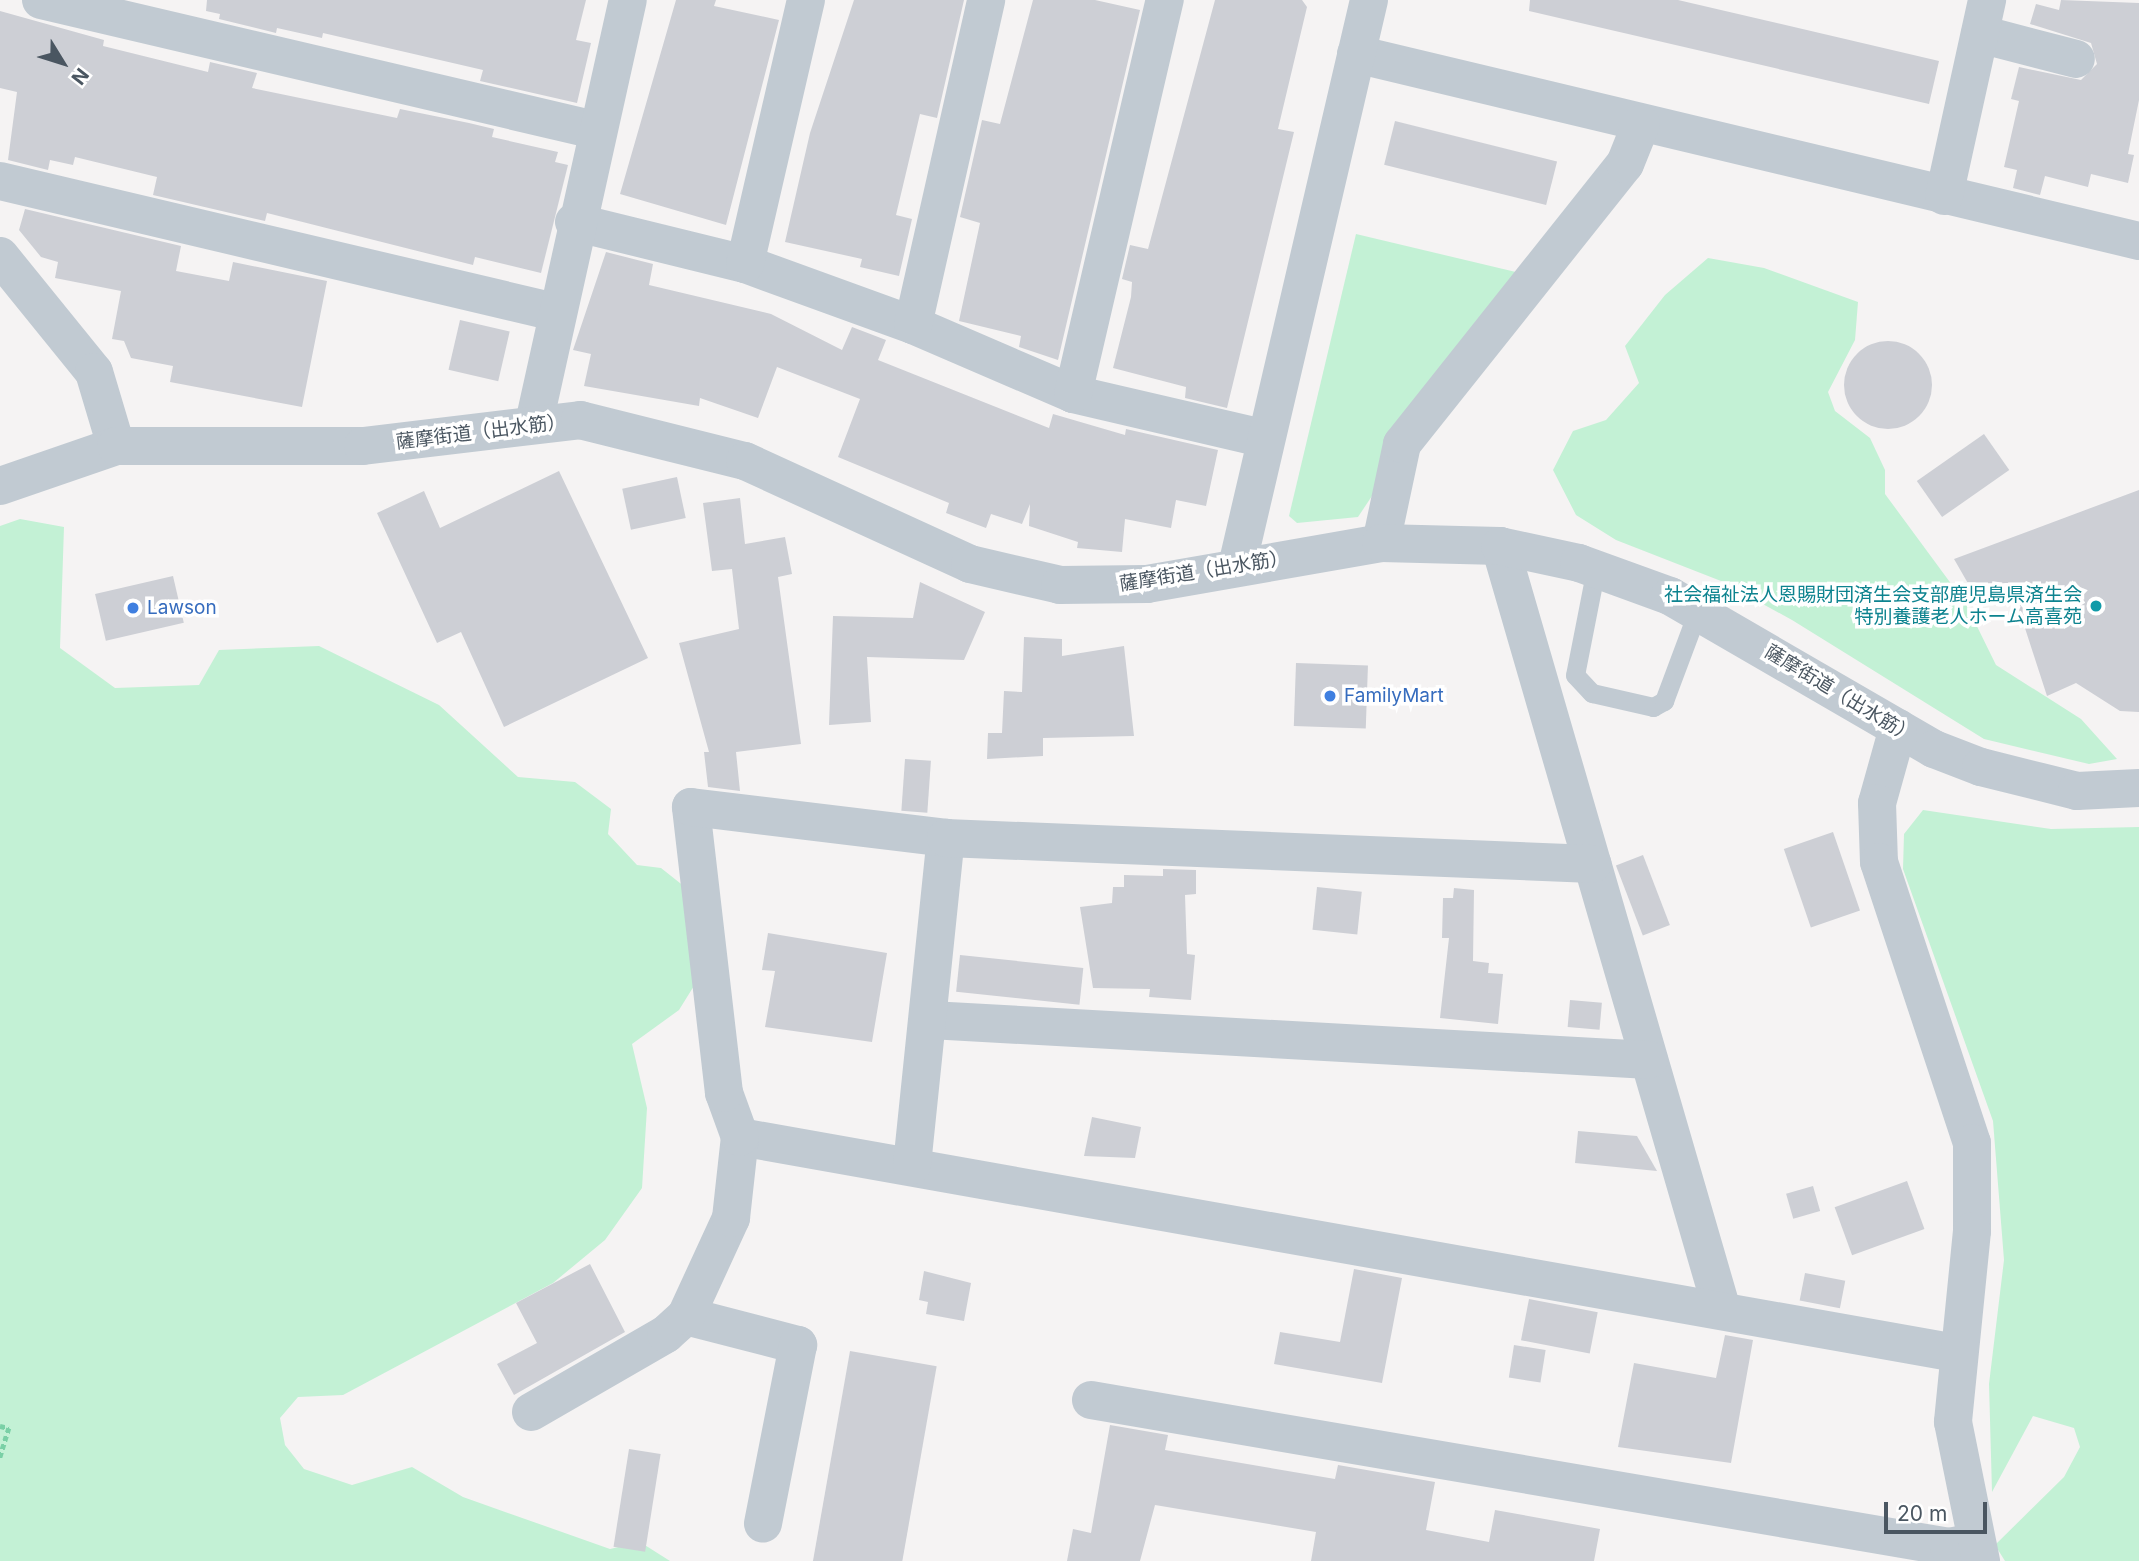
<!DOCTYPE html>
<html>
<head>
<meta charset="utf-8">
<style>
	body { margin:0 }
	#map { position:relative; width:2139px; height:1561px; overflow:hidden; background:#f5f3f3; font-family:Inter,"Noto Sans JP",sans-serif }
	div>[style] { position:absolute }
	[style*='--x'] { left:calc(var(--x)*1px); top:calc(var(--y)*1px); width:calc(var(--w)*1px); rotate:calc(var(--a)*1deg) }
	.green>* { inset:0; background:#c3f1d5 }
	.building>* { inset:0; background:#cdcfd5; transform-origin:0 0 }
	.round { border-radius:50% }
	.path>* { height:4.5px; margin-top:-2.25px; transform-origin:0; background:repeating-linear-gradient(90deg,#7ad0a6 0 5px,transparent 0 8.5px) }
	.service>* { height:19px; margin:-9.5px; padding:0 9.5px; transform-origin:9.5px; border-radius:9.5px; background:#c1cad2 }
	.minor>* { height:38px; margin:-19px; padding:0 19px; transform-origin:19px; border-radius:19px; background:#c1cad2 }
	.tertiary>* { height:38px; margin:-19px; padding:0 19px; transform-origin:19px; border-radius:19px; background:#c1cad2 }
	.dots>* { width:19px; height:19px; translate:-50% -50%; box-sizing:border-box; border:4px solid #fff; border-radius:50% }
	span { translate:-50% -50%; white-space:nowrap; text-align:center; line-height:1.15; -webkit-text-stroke:7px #fff; paint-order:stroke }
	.street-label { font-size:19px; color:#4a5661 }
	.culture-label { font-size:19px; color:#0d838f }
	.right { translate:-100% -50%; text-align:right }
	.shop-label { font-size:19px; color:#366cbe }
	.left { translate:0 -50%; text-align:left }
	.north { position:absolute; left:28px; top:28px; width:70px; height:70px; -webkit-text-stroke:5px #fff; paint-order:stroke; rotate:128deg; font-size:19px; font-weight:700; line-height:28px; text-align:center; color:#4a5661 }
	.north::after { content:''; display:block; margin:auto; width:24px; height:32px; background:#4a5661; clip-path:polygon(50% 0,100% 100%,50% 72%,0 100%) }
	.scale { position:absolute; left:1884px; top:1502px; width:103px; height:32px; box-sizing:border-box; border:4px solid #4a5661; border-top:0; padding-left:9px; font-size:21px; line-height:24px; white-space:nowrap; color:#4a5661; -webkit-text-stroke:5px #fff; paint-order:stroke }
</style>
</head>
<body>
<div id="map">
	<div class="green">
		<i style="clip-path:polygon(1356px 234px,1520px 273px,1358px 517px,1297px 523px,1289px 516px)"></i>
		<i style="clip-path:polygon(1708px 258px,1764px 268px,1858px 302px,1855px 340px,1828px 392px,1835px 411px,1870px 438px,1885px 470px,1885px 494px,1966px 604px,1996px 665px,2081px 719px,2117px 759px,2089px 764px,1984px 739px,1792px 620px,1721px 581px,1616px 540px,1576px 515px,1553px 470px,1573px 431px,1606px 420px,1639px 383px,1625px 346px,1665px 295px)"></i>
		<i style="clip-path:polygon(20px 519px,64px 527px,60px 648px,115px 688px,199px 685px,219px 650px,319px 646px,439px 705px,518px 777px,575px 782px,611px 809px,608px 834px,637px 865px,661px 868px,690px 891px,702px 973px,679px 1010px,632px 1044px,647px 1108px,642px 1188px,605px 1240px,553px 1283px,343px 1395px,298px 1397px,280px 1418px,285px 1445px,304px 1469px,352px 1485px,412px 1467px,463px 1497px,610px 1549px,640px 1542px,670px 1561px,0 1561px,0 526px)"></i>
		<i style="clip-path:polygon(1923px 810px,2051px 829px,2139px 827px,2139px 1561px,2005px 1561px,1995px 1545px,2064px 1477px,2080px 1447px,2074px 1428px,2033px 1416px,1992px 1492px,1989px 1384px,2004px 1260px,1993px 1121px,1903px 869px,1904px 834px)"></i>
	</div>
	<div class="building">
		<i style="clip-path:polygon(207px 0,586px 0,576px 40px,591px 43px,577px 103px,480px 81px,483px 70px,323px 33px,322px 38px,277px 28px,276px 33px,219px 19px,220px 14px,206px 11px)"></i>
		<i style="clip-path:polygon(676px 0,716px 0,714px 6px,779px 20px,726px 225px,620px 194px)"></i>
		<i style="clip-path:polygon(854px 0,964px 0,937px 118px,920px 114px,896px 215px,912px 219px,899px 276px,860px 267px,862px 259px,785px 242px,810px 133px)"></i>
		<i style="clip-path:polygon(1033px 0,1095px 0,1140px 10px,1058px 360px,1019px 347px,1021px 336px,959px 321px,980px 223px,960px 217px,982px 120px,1000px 124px)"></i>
		<i style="clip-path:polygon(1215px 0,1302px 0,1307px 7px,1278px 129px,1294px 132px,1227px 408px,1185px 398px,1186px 387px,1113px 368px,1131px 297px,1132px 282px,1122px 279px,1130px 245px,1148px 249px)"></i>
		<i style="clip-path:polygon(1530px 0,1678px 0,1939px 61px,1929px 104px,1529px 11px)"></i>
		<i style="clip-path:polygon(2061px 0,2139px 3px,2139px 100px,2128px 154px,2134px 155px,2128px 183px,2091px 174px,2088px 187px,2045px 176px,2040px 195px,2013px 188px,2017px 170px,2004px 167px,2019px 101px,2011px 99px,2019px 67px,2081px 80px,2097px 64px,2091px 43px,2030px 24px,2036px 4px,2059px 10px)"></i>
		<i style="clip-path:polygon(0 11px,104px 40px,103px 46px,208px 72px,210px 62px,257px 73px,252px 88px,397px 118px,400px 109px,469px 123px,494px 129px,492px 137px,558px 152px,555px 162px,568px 165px,541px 273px,475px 257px,473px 265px,267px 213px,265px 221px,153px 195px,157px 177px,75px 157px,73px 165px,50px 160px,48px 170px,8px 160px,17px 92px,0 88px)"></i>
		<i style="left:1395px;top:121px;width:167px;height:45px;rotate:14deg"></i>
		<i style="clip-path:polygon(25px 209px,181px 246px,176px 271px,229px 281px,233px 262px,327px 281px,302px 407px,170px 382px,173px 366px,131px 358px,124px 341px,112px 339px,121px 291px,55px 278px,58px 262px,41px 257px,19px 230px)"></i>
		<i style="clip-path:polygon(606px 252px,653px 264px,649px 285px,771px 314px,842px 350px,852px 327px,886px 340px,878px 360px,1049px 428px,1053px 414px,1125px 435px,1126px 429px,1218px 450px,1206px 506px,1176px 500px,1171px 528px,1125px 519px,1122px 552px,1077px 548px,1078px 542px,1029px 526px,1030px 504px,1022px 524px,991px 514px,986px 528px,946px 513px,949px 503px,838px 457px,860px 399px,777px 367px,758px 418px,700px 398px,699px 406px,584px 386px,591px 354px,573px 350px)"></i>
		<i style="left:460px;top:320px;width:51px;height:51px;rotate:13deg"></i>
		<i class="round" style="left:1844px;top:341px;width:88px;height:88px"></i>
		<i style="left:1984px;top:434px;width:44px;height:82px;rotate:55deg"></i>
		<i style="clip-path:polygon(559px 471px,648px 658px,504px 727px,461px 632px,437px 643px,377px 513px,424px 491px,440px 528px)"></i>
		<i style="left:677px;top:477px;width:42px;height:56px;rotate:78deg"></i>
		<i style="clip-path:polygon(2139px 490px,2139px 712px,2120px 711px,2076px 683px,2047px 696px,2012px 588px,1977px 599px,1954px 559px)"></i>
		<i style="clip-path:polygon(740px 498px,745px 544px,785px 537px,792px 574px,778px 577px,801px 744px,736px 752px,740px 791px,708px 787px,704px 752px,709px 752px,679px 643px,739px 629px,732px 569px,712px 571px,703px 503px)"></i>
		<i style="left:173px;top:576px;width:48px;height:80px;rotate:77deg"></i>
		<i style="clip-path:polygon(920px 582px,985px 612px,964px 660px,867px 657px,871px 722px,829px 725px,833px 616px,913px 618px)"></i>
		<i style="clip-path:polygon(1024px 637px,1062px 639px,1062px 656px,1124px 646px,1134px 736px,1043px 738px,1043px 756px,987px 759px,988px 733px,1002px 733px,1004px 691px,1022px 692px)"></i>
		<i style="left:1296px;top:663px;width:72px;height:63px;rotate:2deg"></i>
		<i style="left:905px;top:759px;width:26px;height:52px;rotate:4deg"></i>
		<i style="left:1833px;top:832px;width:83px;height:52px;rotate:71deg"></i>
		<i style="left:1643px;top:855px;width:75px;height:29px;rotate:69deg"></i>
		<i style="clip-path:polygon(1163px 869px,1196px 870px,1196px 894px,1185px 895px,1187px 954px,1195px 955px,1191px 1000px,1149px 997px,1150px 989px,1093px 988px,1080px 907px,1112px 903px,1113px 887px,1124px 887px,1124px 875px,1163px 876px)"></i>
		<i style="left:1317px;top:887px;width:45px;height:43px;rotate:6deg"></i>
		<i style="clip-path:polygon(1454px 888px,1474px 890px,1473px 961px,1489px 963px,1488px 973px,1503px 974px,1498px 1024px,1440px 1018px,1449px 938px,1442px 938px,1443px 898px,1453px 898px)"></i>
		<i style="clip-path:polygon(768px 933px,887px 953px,872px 1042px,765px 1027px,775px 971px,762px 970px)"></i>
		<i style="left:960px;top:955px;width:124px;height:37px;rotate:6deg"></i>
		<i style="left:1570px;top:1000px;width:32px;height:27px;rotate:5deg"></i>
		<i style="clip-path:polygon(1092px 1117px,1141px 1127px,1135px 1158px,1084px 1156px)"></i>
		<i style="clip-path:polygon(1578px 1131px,1637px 1136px,1657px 1171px,1575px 1163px)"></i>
		<i style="left:1907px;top:1181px;width:51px;height:77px;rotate:70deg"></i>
		<i style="left:1813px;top:1186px;width:26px;height:28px;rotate:74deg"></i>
		<i style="clip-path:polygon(590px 1264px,625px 1332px,514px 1395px,497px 1364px,537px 1343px,516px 1303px)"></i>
		<i style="clip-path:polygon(1354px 1269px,1402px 1278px,1382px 1383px,1274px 1364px,1280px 1332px,1340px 1342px)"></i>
		<i style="clip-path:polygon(924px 1271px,971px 1283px,964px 1321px,926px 1314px,928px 1302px,919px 1300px)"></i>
		<i style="left:1805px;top:1273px;width:41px;height:28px;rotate:11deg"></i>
		<i style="left:1529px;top:1299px;width:70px;height:42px;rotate:11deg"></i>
		<i style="clip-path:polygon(1725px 1335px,1753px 1340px,1731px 1463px,1618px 1447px,1634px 1363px,1716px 1378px)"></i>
		<i style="left:1514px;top:1345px;width:32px;height:33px;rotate:9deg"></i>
		<i style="left:850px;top:1351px;width:88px;height:214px;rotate:10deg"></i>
		<i style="clip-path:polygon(1110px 1425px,1168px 1435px,1165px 1450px,1335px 1479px,1338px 1465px,1435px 1482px,1426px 1530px,1489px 1542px,1495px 1510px,1600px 1529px,1594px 1561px,1311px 1561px,1316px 1532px,1155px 1505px,1140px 1561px,1067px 1561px,1073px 1529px,1091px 1533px)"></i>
		<i style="left:629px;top:1449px;width:32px;height:99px;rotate:9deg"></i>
	</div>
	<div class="path">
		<i style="--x:0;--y:1426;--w:9;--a:13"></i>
		<i style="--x:9;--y:1428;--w:31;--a:107"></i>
	</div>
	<div class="service">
		<i style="--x:1596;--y:568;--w:109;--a:101.1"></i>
		<i style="--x:1575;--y:675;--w:25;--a:47"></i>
		<i style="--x:1592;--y:693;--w:63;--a:12.9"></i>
		<i style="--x:1653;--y:707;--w:13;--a:-29"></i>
		<i style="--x:1664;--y:701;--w:97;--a:-69.5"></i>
	</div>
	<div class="minor">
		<i style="--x:41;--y:0;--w:569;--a:13.21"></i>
		<i style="--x:1980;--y:34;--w:99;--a:14.6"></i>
		<i style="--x:1356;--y:54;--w:805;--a:13.43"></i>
		<i style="--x:0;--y:181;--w:570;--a:13.28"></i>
		<i style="--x:1944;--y:196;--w:201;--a:-77.6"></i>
		<i style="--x:574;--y:222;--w:176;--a:13.8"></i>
		<i style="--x:745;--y:264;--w:179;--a:20"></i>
		<i style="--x:913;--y:325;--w:174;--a:23.3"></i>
		<i style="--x:1073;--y:394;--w:198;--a:13.1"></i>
		<i style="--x:745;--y:264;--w:271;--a:-77"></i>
		<i style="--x:913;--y:325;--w:333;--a:-77.3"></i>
		<i style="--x:1073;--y:394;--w:405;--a:-76.9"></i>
		<i style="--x:534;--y:423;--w:433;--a:-77.5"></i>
		<i style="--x:1381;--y:543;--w:101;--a:-78"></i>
		<i style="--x:1402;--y:444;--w:358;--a:-51.5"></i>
		<i style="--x:1625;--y:164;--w:43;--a:-68.2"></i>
		<i style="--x:1500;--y:546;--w:796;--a:73.8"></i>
		<i style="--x:930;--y:1020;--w:720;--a:3.18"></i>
		<i style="--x:740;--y:1137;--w:1235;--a:10.07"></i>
		<i style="--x:912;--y:1165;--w:329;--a:-84.1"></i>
		<i style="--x:686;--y:1316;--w:116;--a:14.5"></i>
		<i style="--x:798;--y:1345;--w:182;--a:101.1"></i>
		<i style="--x:1091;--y:1400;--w:871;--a:9.72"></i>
		<i style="--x:1949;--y:1547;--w:25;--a:-11"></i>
		<i style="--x:531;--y:1412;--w:156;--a:-30"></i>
		<i style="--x:666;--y:1334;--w:27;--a:-42"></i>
		<i style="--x:686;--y:1316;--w:108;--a:-65.3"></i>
		<i style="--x:731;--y:1218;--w:81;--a:-83.7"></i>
		<i style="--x:740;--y:1137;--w:47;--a:-110"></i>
		<i style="--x:724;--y:1093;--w:288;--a:-96.6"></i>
		<i style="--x:691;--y:807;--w:257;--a:6.9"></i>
		<i style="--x:946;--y:838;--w:647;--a:2.3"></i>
	</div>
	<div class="tertiary">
		<i style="--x:0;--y:256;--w:149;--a:51"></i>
		<i style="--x:94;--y:372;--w:77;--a:73.4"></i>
		<i style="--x:0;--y:486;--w:123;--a:-19"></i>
		<i style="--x:116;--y:446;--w:247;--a:0"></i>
		<i style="--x:363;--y:446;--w:219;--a:-6.8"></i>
		<i style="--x:580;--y:420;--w:170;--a:14"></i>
		<i style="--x:745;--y:461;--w:247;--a:24.6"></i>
		<i style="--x:970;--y:564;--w:92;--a:13.1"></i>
		<i style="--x:1060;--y:585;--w:87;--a:-0.7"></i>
		<i style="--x:1147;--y:584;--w:238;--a:-9.9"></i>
		<i style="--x:1381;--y:543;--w:119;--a:1.4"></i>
		<i style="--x:1500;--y:546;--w:81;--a:12.1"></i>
		<i style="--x:1579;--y:563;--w:97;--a:19.9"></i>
		<i style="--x:1670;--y:596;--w:305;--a:30.1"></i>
		<i style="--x:1934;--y:749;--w:50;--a:21"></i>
		<i style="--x:1981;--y:767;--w:99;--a:14"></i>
		<i style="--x:2077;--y:791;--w:62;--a:-2.8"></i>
		<i style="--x:1237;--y:566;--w:581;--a:-76.87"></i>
		<i style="--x:1898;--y:728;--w:78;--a:105.6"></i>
		<i style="--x:1877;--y:803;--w:59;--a:88.1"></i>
		<i style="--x:1879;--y:862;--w:296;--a:71.7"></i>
		<i style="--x:1972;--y:1143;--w:88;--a:90"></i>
		<i style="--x:1972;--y:1231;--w:192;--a:95.7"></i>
		<i style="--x:1953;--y:1422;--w:142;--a:78.6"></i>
	</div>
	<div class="dots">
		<i style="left:2096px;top:606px;background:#0f9aa8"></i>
		<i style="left:133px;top:608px;background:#3f7fe0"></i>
		<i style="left:1330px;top:696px;background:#3f7fe0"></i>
	</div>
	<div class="street-label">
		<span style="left:481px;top:432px;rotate:-7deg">薩摩街道（出水筋）</span>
		<span style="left:1204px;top:571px;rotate:-9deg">薩摩街道（出水筋）</span>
		<span style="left:1840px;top:694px;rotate:31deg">薩摩街道（出水筋）</span>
	</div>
	<div class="culture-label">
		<span class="right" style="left:2082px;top:606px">社会福祉法人恩賜財団済生会支部鹿児島県済生会<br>特別養護老人ホーム高喜苑</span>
	</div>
	<div class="shop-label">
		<span class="left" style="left:147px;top:608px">Lawson</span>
		<span class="left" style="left:1344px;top:696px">FamilyMart</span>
	</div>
	<div class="north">N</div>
	<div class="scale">20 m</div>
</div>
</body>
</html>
